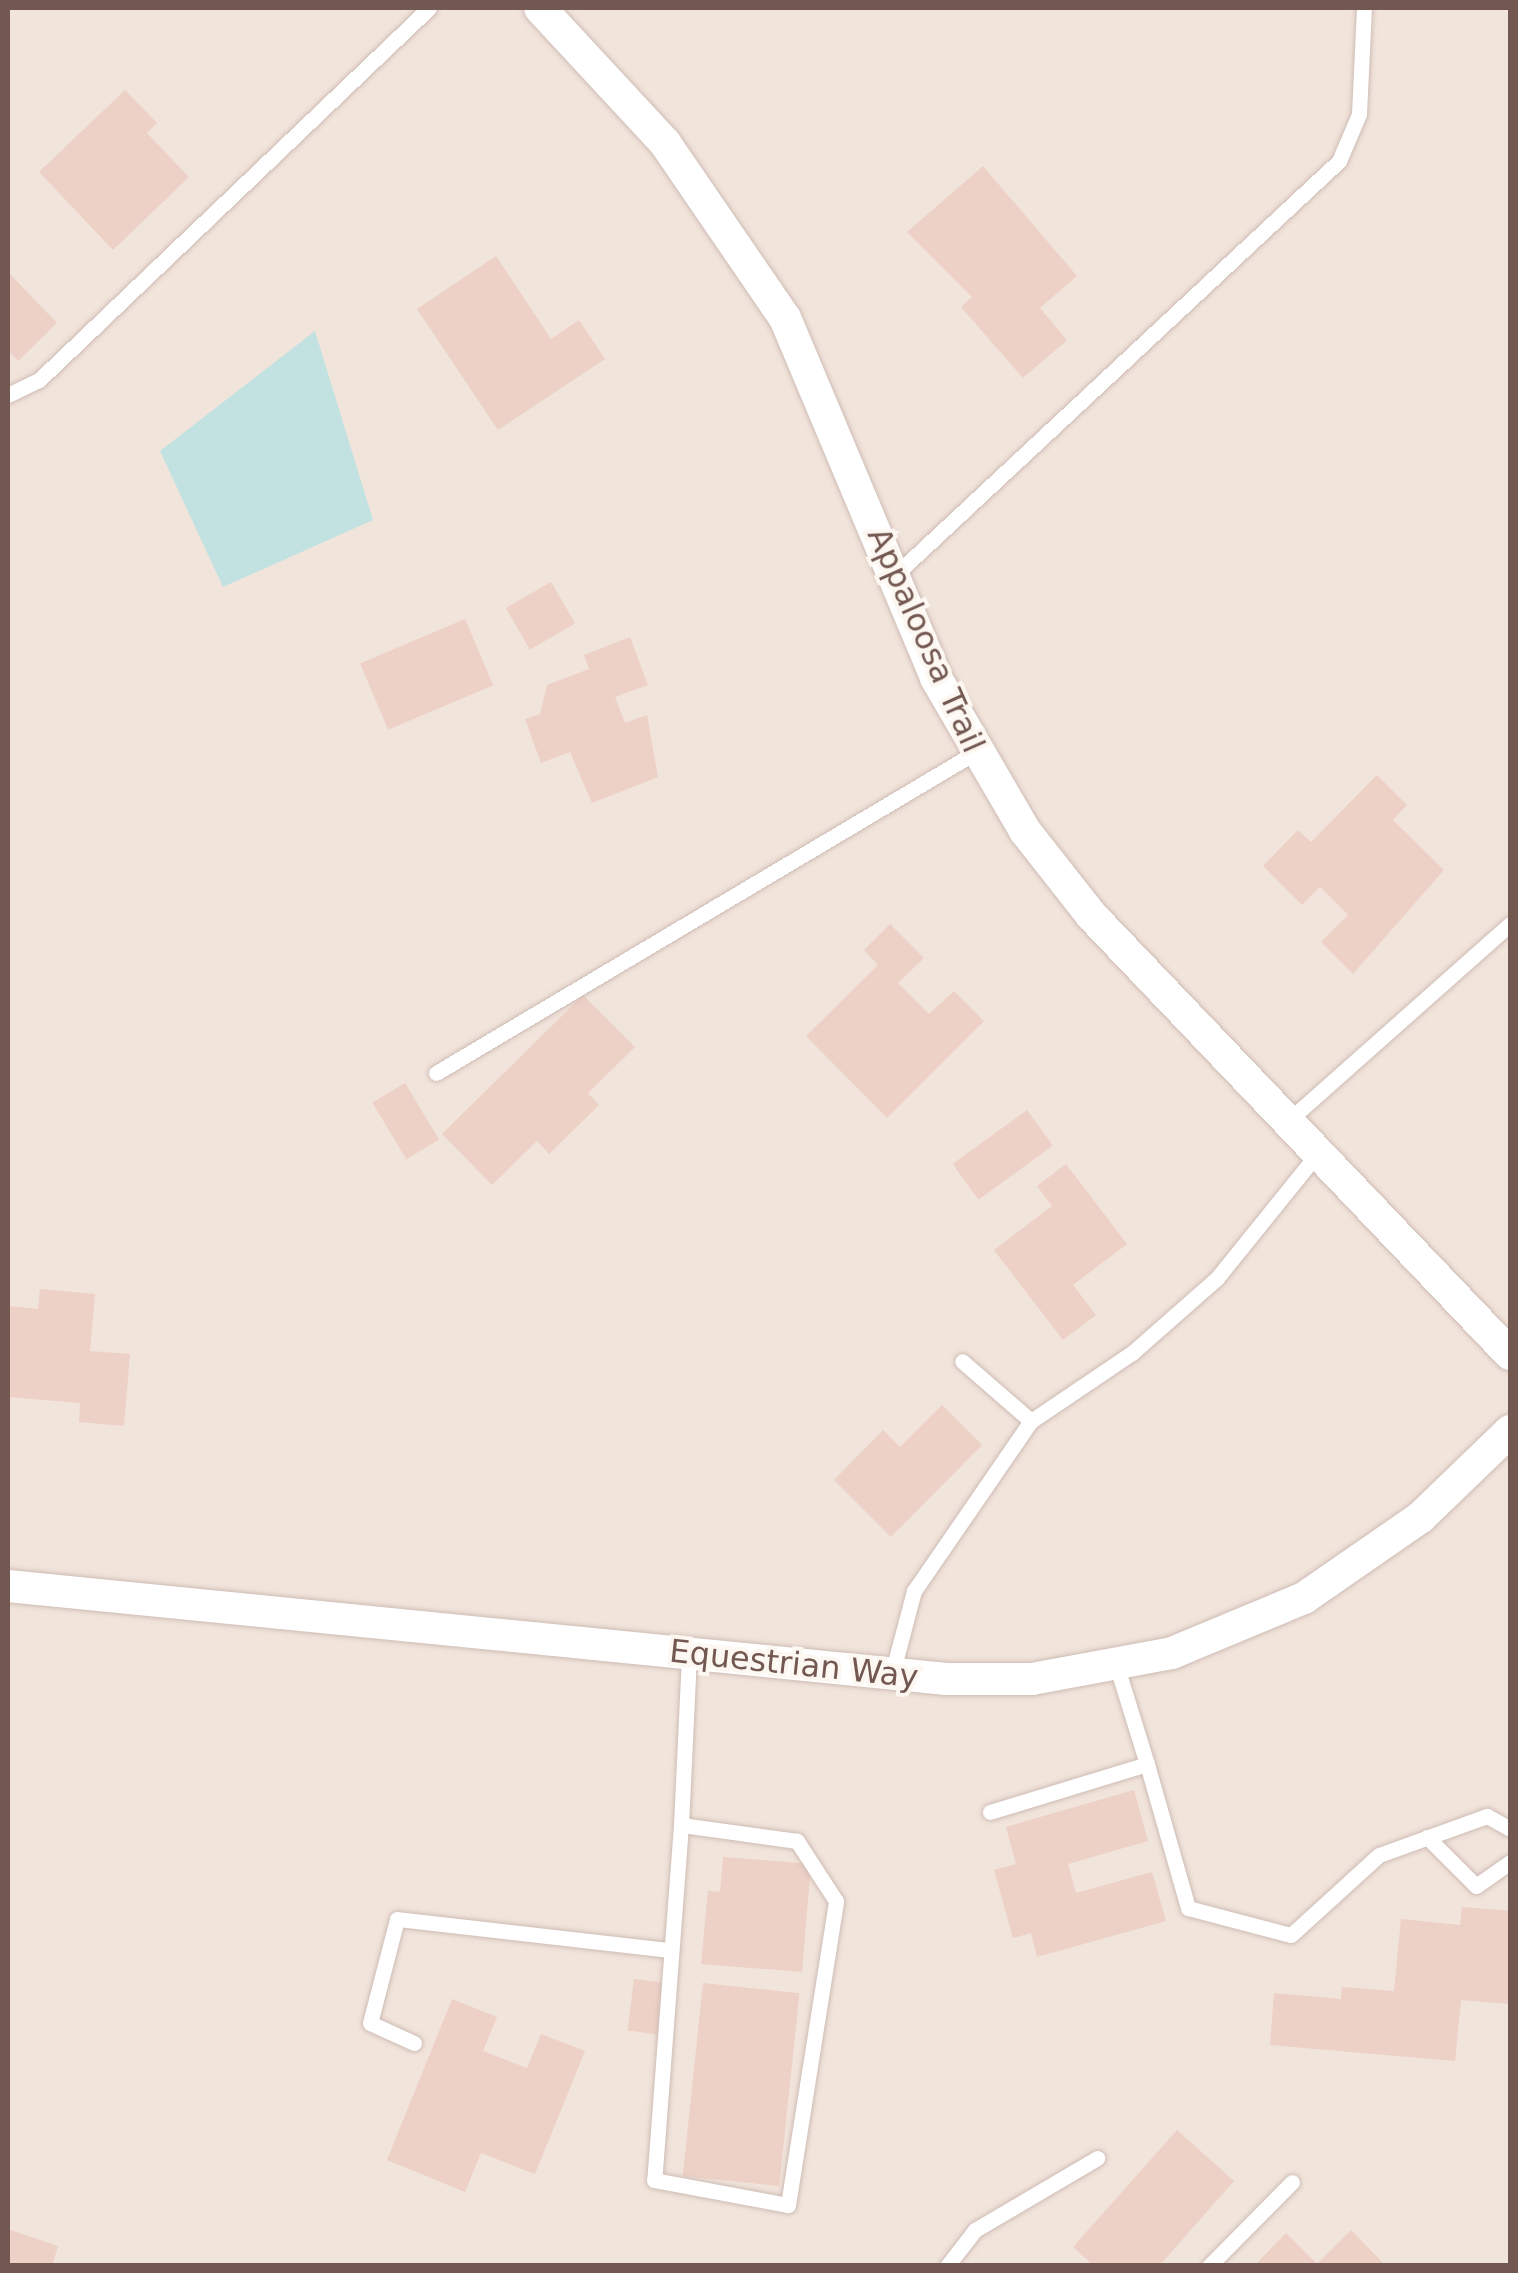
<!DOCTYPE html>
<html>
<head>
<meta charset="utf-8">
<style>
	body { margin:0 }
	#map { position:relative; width:1518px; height:2273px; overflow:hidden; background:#faf2eb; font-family:"DejaVu Sans",sans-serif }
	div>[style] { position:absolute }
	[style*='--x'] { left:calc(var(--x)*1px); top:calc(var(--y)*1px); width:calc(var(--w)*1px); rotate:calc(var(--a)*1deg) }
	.residential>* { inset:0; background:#f1e4db; transform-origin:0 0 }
	.water>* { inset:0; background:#c2e2e2 }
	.building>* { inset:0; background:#edd0c6; transform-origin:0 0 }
	.roads { filter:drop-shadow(0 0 2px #cebcb5) drop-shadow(0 0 2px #cebcb5) }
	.service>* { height:15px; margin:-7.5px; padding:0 7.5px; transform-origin:7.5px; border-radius:7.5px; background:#fff }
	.minor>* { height:32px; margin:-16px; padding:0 16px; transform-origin:16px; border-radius:16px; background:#fff }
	span { translate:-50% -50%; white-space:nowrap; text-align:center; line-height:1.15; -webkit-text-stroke:8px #fdf7f2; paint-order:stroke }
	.street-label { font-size:32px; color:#735851 }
	.frame { position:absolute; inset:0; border:10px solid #735851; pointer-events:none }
</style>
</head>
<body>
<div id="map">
	<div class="residential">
		<i style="left:8px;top:8px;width:1502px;height:2257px"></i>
	</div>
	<div class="water">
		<i style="clip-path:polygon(315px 331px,373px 520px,223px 587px,160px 451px)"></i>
	</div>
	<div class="building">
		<i style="clip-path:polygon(125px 90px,157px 123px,147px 133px,189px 177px,113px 250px,39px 172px)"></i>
		<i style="clip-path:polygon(983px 166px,1077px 276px,1040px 308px,1067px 340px,1023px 378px,961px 307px,972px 297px,907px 232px)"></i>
		<i style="clip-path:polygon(496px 256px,551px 339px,579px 320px,605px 359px,498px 430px,417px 309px)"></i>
		<i style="clip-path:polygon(8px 272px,57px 323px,18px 361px,8px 350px)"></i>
		<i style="left:551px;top:582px;width:48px;height:52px;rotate:60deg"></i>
		<i style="left:465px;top:619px;width:72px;height:114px;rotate:67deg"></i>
		<i style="clip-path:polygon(630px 637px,648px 685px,615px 697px,625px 723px,647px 715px,658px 777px,592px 803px,570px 752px,541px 763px,525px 719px,540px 714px,547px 685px,589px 669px,584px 655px)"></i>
		<i style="clip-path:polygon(1377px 775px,1407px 805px,1393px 820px,1444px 870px,1353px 974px,1321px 942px,1348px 915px,1320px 887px,1302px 905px,1263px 866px,1298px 830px,1311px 842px)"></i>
		<i style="clip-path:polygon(890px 924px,924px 958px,898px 983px,929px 1014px,954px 991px,984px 1021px,887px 1118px,806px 1036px,878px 965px,864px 950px)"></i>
		<i style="clip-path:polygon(583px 995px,635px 1047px,588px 1093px,599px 1105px,549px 1154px,537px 1141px,492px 1185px,442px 1134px)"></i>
		<i style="left:405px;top:1083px;width:66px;height:38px;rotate:59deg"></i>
		<i style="left:1027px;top:1110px;width:44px;height:92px;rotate:54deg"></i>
		<i style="clip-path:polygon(1066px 1164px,1127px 1244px,1073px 1285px,1096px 1315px,1063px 1340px,994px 1250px,1052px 1206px,1037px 1186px)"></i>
		<i style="clip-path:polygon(40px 1289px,95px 1294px,90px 1351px,130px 1354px,124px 1426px,79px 1422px,80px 1403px,8px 1397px,8px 1306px,38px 1309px)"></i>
		<i style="clip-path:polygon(942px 1405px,982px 1445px,891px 1537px,834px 1480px,883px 1430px,900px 1447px)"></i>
		<i style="clip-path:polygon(1134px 1790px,1148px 1841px,1068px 1864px,1076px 1893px,1152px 1872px,1166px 1921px,1037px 1957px,1031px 1933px,1013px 1938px,994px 1870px,1016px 1864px,1006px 1827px)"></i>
		<i style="clip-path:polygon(723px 1857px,811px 1864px,802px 1972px,701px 1964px,708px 1891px,720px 1892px)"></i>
		<i style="clip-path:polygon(1462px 1907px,1510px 1911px,1510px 2004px,1461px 2000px,1455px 2061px,1270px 2045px,1274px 1993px,1341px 1999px,1342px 1987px,1394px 1991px,1401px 1919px,1460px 1925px)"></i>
		<i style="left:634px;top:1979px;width:33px;height:52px;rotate:7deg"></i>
		<i style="left:703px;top:1983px;width:97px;height:194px;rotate:6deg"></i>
		<i style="clip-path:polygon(452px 1999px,497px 2017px,483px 2051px,527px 2068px,541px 2034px,585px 2051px,535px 2174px,481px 2153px,465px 2192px,387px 2160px)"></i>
		<i style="clip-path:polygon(1177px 2130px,1234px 2181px,1159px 2266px,1094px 2266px,1073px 2247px)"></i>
		<i style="clip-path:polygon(8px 2229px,58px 2246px,52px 2266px,8px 2266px)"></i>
		<i style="clip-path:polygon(1351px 2230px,1386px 2266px,1254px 2266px,1286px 2233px,1317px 2264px)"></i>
	</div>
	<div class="roads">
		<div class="service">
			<i style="--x:8;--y:395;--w:34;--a:-26"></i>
			<i style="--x:39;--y:380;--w:539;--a:-43.65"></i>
			<i style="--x:894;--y:576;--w:608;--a:-43"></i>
			<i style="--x:1339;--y:161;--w:51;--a:-66.9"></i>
			<i style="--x:1359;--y:114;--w:106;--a:-87.3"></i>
			<i style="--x:436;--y:1073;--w:628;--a:-30.73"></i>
			<i style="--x:1288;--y:1121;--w:297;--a:-41.6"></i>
			<i style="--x:1031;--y:1421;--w:122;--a:-34"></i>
			<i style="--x:1132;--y:1353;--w:113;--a:-41.4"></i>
			<i style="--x:1217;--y:1278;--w:161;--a:-51.1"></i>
			<i style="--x:892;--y:1674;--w:86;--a:-75.2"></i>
			<i style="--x:914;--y:1591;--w:206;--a:-55.5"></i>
			<i style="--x:1031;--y:1421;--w:91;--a:-139"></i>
			<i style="--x:1147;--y:1764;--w:150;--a:74.1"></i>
			<i style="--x:1188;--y:1908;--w:106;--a:14.7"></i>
			<i style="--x:1291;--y:1935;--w:119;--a:-42.3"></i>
			<i style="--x:1379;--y:1855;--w:115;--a:-19.9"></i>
			<i style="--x:1487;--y:1816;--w:26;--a:29"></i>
			<i style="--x:990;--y:1812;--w:164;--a:-17"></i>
			<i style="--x:1147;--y:1764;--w:102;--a:-107.2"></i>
			<i style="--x:681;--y:1825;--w:356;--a:94.3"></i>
			<i style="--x:654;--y:2180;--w:136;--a:10.6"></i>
			<i style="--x:788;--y:2205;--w:308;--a:-81"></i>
			<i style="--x:836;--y:1901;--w:72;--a:-123"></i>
			<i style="--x:797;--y:1841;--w:117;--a:-172.1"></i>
			<i style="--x:681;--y:1825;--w:171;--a:-87.3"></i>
			<i style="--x:1427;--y:1837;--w:69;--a:45"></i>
			<i style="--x:1476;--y:1886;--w:42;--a:-35.2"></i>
			<i style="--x:414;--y:2043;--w:48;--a:-155.6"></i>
			<i style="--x:370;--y:2023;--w:107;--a:-75.4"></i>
			<i style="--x:397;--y:1919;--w:276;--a:6.5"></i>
			<i style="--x:947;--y:2266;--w:46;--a:-52.1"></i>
			<i style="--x:975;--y:2230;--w:142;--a:-30.5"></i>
			<i style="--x:1209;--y:2266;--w:118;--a:-45.3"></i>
		</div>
		<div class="minor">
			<i style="--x:540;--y:8;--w:184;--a:47.2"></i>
			<i style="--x:665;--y:143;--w:212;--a:55.6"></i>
			<i style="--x:785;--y:318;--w:390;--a:67.2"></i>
			<i style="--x:936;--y:678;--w:177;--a:59.8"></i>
			<i style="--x:1025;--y:831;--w:107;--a:51.8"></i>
			<i style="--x:1091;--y:915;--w:607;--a:46.34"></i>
			<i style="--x:8;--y:1586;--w:943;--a:5.66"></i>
			<i style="--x:946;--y:1679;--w:86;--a:0"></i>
			<i style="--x:1032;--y:1679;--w:142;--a:-10.5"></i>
			<i style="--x:1172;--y:1653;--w:143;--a:-22.6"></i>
			<i style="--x:1304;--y:1598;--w:142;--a:-34.7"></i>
			<i style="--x:1421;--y:1517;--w:124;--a:-44"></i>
		</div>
	</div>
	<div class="street-label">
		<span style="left:926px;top:640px;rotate:66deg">Appaloosa Trail</span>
		<span style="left:794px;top:1664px;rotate:6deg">Equestrian Way</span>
	</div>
	<div class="frame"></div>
</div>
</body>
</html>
